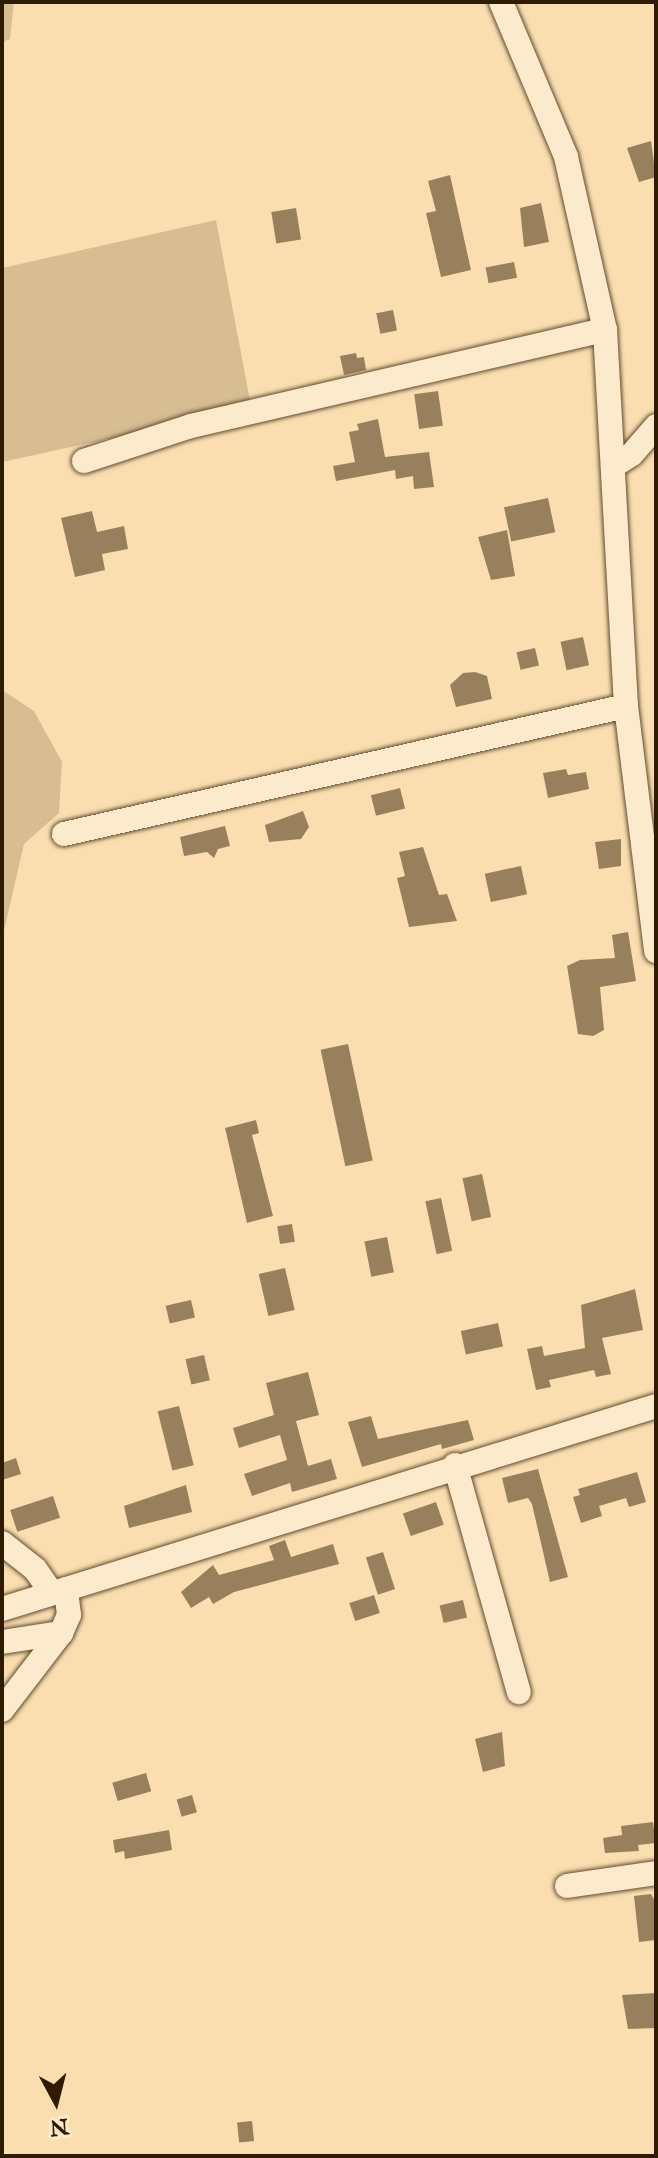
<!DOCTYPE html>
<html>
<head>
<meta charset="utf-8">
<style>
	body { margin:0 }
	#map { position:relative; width:658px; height:2158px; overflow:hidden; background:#fbdeb0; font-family:"IM FELL English",serif }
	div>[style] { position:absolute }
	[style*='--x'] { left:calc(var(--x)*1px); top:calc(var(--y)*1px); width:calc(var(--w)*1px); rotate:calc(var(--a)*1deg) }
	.green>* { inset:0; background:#d8bd92 }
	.building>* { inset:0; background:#99805c; transform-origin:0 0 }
	.roads { filter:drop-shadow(0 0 2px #614c2e) drop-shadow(0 0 2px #614c2e) }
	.minor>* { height:24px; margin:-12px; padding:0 12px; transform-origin:12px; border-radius:12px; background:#fceacc }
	span { translate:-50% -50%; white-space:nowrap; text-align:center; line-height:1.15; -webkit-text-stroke:8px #fceacc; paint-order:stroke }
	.frame { position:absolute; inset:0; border:4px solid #2e1b02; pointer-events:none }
	.north { position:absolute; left:16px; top:2062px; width:80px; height:80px; -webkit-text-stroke:6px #fceacc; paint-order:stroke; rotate:173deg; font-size:22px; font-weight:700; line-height:32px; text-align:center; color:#2e1b02 }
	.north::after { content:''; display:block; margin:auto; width:28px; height:36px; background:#2e1b02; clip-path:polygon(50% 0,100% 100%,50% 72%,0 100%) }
</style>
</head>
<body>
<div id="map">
	<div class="green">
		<i style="clip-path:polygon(2px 2px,14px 2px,10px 39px,2px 42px)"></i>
		<i style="clip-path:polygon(216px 220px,250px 401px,209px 417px,2px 462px,2px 268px)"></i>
		<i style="clip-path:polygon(2px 690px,34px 711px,62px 762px,59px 813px,24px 844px,2px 939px)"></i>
	</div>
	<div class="building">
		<i style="clip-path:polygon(651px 141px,656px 177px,639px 182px,627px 148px)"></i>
		<i style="clip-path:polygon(450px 175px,471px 270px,441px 277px,426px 213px,436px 211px,428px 181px)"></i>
		<i style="clip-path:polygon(541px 203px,549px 242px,524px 247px,520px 208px)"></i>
		<i style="left:296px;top:208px;width:32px;height:25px;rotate:81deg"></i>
		<i style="left:514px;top:262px;width:16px;height:29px;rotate:79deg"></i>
		<i style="left:393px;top:310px;width:21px;height:17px;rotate:79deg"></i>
		<i style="clip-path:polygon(356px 353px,357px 358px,364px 357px,366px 370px,344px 375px,340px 356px)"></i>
		<i style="left:438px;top:391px;width:35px;height:24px;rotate:82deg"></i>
		<i style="clip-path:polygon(378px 419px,385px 457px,429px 452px,434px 487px,414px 489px,413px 476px,396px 479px,395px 470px,336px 481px,333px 466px,355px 462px,349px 432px,359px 430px,357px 424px)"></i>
		<i style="left:548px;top:498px;width:35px;height:45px;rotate:78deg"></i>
		<i style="clip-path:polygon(92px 511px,97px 532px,124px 526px,128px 549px,102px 554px,105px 570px,75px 577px,61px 518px)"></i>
		<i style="clip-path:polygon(507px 530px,515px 576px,491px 580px,478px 537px)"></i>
		<i style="left:583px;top:637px;width:29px;height:23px;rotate:78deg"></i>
		<i style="left:535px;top:648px;width:18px;height:19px;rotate:77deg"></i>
		<i style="clip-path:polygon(475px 672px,487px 676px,492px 699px,456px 707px,450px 685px,463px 673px)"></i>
		<i style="clip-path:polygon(566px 769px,568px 775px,586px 772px,589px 789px,548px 798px,543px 773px)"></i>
		<i style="left:400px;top:788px;width:21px;height:30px;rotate:76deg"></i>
		<i style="clip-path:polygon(303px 811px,309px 827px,301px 839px,269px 842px,265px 825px)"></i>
		<i style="clip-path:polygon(225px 826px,230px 846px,218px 849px,214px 858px,207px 852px,184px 856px,180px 837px)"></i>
		<i style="clip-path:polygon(621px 839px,621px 866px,599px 869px,595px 842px)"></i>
		<i style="clip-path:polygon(423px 847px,439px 895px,447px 894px,457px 921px,409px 927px,397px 878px,405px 876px,399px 852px)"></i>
		<i style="left:521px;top:866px;width:29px;height:37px;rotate:78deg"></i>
		<i style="clip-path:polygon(628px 932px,636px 981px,600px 987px,604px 1030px,593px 1036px,578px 1034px,567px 966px,580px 960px,615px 958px,612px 935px)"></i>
		<i style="left:348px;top:1044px;width:119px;height:28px;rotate:78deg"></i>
		<i style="clip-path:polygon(256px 1120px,259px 1133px,252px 1135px,273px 1216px,247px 1223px,225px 1128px)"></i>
		<i style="left:482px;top:1174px;width:44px;height:20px;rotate:78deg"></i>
		<i style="left:441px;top:1198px;width:54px;height:16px;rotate:78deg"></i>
		<i style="left:292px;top:1224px;width:18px;height:15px;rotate:81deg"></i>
		<i style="left:387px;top:1237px;width:36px;height:23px;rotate:79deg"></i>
		<i style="left:285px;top:1268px;width:43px;height:27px;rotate:77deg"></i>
		<i style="clip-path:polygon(635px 1289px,643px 1330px,602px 1338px,611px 1374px,596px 1377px,594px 1370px,549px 1380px,551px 1387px,536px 1390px,527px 1349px,542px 1346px,544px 1356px,585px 1348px,581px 1305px)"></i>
		<i style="left:191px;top:1300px;width:18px;height:26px;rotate:77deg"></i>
		<i style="left:498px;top:1323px;width:24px;height:38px;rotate:78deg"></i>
		<i style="left:204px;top:1355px;width:26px;height:19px;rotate:77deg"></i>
		<i style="clip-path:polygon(308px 1372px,319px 1415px,296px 1421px,308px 1466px,331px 1459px,337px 1479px,292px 1492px,290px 1483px,252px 1496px,244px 1474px,287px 1460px,280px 1435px,239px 1448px,233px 1428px,274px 1415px,266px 1383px)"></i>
		<i style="left:179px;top:1406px;width:61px;height:22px;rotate:76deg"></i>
		<i style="clip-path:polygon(371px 1416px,378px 1439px,468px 1420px,474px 1440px,442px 1449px,441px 1444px,362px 1467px,348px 1422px)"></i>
		<i style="clip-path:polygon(16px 1458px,21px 1474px,2px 1480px,2px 1463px)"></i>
		<i style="clip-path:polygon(538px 1469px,568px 1577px,550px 1582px,532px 1504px,528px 1498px,508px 1503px,502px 1478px)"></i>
		<i style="clip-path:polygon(637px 1472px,646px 1502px,629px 1507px,626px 1498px,599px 1506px,602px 1516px,581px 1523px,573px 1497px,580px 1495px,578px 1489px)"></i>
		<i style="clip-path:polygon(186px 1485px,192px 1512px,129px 1528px,124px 1506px)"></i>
		<i style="left:53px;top:1496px;width:23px;height:45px;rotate:72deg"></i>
		<i style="left:436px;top:1502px;width:24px;height:35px;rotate:71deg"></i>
		<i style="clip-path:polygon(285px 1540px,291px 1557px,333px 1544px,339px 1564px,234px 1592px,213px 1604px,209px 1597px,191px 1608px,181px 1592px,213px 1565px,219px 1575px,274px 1560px,269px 1546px)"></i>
		<i style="left:383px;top:1552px;width:39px;height:18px;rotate:72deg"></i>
		<i style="left:374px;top:1595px;width:19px;height:26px;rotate:72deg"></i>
		<i style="left:463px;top:1600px;width:18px;height:24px;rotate:77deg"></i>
		<i style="clip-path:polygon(502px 1732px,505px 1766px,483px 1772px,475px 1739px)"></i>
		<i style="left:146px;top:1773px;width:19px;height:35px;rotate:74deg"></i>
		<i style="left:192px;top:1795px;width:18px;height:16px;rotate:74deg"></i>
		<i style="clip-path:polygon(653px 1822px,656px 1843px,638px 1845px,639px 1851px,605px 1853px,603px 1838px,622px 1835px,621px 1826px)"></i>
		<i style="clip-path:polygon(169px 1830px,172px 1850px,125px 1859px,124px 1851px,115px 1853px,113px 1840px)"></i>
		<i style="clip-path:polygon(651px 1894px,656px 1903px,656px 1940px,639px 1942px,634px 1896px)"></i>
		<i style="clip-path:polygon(656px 1993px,656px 2028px,628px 2029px,622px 1995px)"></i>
		<i style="left:252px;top:2121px;width:20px;height:15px;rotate:84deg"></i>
	</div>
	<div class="roads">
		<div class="minor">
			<i style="--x:501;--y:2;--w:168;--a:67.2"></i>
			<i style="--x:566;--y:157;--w:177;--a:77.3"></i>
			<i style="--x:605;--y:330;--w:377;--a:86.8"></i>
			<i style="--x:626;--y:706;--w:247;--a:83"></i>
			<i style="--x:84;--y:461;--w:113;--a:-18.1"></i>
			<i style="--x:191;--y:426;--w:425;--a:-13.1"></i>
			<i style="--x:613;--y:466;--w:22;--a:-32"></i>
			<i style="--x:632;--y:454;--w:37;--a:-49"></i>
			<i style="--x:64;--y:834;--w:576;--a:-12.83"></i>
			<i style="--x:455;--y:1465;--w:236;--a:74.3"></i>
			<i style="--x:2;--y:1543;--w:42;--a:38.2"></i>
			<i style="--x:35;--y:1569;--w:29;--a:55"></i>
			<i style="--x:2;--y:1609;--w:685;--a:-17.24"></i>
			<i style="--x:2;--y:1642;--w:60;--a:-8.7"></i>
			<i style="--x:2;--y:1710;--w:97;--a:-52.5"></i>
			<i style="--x:61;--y:1633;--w:20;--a:-66"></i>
			<i style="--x:69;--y:1615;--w:26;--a:-97"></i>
			<i style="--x:567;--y:1886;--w:90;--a:-8.3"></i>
		</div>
	</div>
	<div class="frame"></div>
	<div class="north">N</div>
</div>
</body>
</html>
